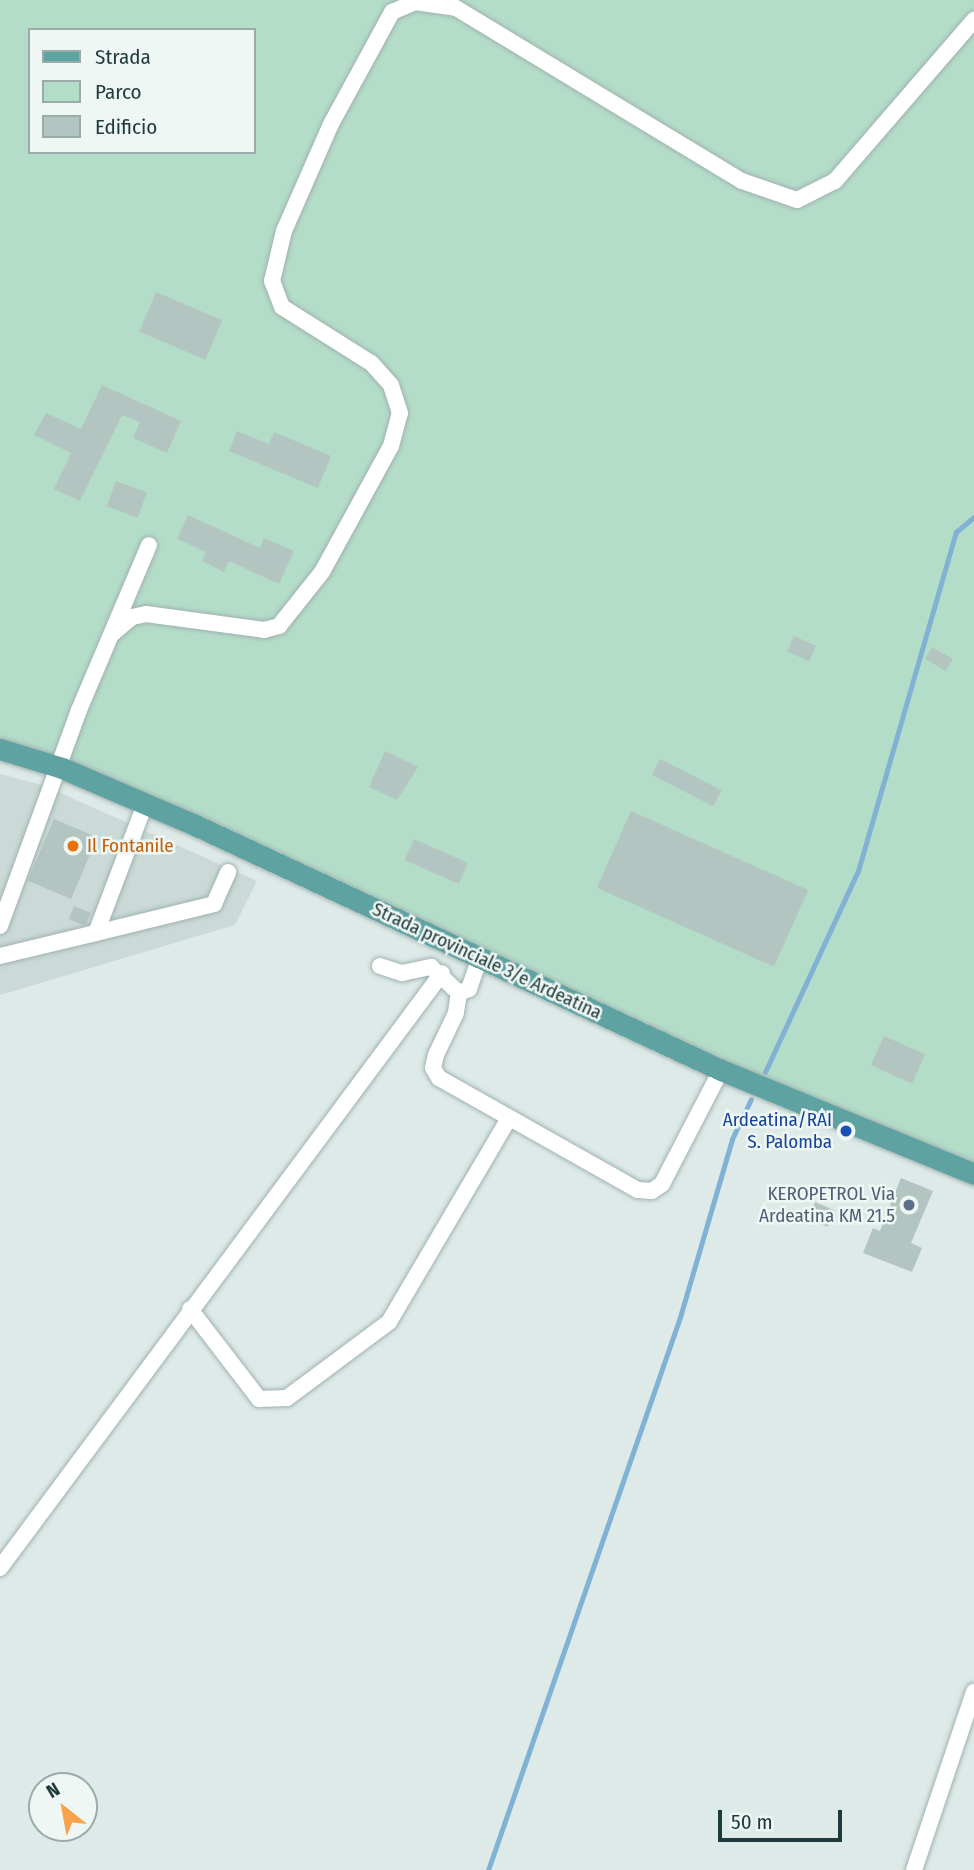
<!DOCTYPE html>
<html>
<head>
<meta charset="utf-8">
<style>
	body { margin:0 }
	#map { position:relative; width:974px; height:1870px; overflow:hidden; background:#ddeae8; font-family:"Fira Sans Condensed",sans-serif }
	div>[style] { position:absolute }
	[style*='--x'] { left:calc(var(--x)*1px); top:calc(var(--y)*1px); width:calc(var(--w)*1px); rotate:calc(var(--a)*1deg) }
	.built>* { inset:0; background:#cbdad7 }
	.green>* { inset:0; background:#b4ddc9 }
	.stream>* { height:5px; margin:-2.5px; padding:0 2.5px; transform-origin:2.5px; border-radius:2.5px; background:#81b2d3 }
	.building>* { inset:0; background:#b2c5c1; transform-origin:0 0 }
	.roads { filter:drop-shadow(0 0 2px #a0b2b0) drop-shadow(0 0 2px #a0b2b0) }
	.minor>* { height:16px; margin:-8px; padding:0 8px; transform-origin:8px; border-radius:8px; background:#fff }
	.major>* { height:21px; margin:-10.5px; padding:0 10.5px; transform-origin:10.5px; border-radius:10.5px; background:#5fa2a2 }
	.dots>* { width:19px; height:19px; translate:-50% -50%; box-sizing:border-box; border:4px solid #eef7f4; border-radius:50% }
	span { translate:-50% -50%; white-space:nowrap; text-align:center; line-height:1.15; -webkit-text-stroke:5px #eef7f4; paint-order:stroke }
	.food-label { font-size:19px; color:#c56008 }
	.left { translate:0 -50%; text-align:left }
	.street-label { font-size:19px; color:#1e3a3a }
	.transit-label { font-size:19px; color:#164399 }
	.right { translate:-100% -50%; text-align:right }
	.service-label { font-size:19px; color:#4e5e75 }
	.legend { position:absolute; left:28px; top:28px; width:228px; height:126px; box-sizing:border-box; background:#eef7f4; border:2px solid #9babaa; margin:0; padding:9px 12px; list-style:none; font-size:21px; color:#1e3a3a }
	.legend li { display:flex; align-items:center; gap:14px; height:35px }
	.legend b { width:35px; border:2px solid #9babaa }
	.north { position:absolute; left:28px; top:1772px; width:70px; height:70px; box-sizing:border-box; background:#eef7f4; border:2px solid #9babaa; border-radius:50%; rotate:329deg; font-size:19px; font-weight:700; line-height:28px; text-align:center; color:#1e3a3a }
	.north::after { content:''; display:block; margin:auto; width:24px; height:32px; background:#f9a24c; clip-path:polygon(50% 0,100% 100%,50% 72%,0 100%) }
	.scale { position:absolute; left:718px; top:1810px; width:124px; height:32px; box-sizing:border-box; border:4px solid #1e3a3a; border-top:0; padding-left:9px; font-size:21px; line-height:24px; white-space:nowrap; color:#1e3a3a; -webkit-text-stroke:5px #eef7f4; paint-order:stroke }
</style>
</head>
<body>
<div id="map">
	<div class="built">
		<i style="clip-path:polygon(0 774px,45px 786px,257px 881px,235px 925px,0 995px)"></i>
	</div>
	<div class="green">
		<i style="clip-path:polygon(evenodd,0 0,974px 0,974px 1173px,0 750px,0 0,30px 30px,254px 30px,254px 152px,30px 152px,30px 30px)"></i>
	</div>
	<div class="stream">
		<i style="--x:765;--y:1072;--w:221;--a:-65.2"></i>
		<i style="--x:858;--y:871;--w:353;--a:-73.9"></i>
		<i style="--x:956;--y:532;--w:23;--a:-40"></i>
		<i style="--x:488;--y:1870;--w:585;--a:-70.85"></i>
		<i style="--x:680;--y:1317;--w:185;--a:-73.7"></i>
		<i style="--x:732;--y:1139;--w:44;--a:-64.6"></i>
	</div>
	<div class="building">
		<i style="left:156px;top:292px;width:72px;height:43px;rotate:23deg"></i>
		<i style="clip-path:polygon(102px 385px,181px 421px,167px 453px,133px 438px,140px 422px,122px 415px,80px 501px,54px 489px,71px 453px,34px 435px,46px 413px,81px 429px)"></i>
		<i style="clip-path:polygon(237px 431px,269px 444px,274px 432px,331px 456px,318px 488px,229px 451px)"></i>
		<i style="left:116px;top:481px;width:33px;height:27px;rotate:20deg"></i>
		<i style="clip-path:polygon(188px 515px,260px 548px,264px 538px,294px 551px,279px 584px,229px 561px,224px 572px,202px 561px,206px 552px,177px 539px)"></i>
		<i style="left:794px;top:636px;width:24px;height:17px;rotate:24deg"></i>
		<i style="left:932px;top:647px;width:24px;height:14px;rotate:30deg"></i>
		<i style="clip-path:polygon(385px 751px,418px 767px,397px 800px,369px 787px)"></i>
		<i style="left:660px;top:759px;width:69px;height:18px;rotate:27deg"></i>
		<i style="left:631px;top:811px;width:194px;height:84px;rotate:24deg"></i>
		<i style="left:54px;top:819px;width:47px;height:67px;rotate:23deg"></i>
		<i style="left:414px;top:839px;width:59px;height:23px;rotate:24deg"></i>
		<i style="left:74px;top:906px;width:18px;height:14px;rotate:22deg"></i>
		<i style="left:884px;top:1036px;width:45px;height:32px;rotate:24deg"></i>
		<i style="clip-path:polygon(901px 1178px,933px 1191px,911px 1243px,922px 1248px,912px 1272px,863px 1253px,873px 1228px,880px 1231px)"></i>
		<i style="left:815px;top:1202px;width:21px;height:18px;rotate:23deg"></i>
	</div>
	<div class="roads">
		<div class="minor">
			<i style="--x:113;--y:633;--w:25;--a:-40"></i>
			<i style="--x:132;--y:617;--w:14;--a:-12"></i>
			<i style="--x:146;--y:614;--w:119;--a:7.7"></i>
			<i style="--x:264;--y:630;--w:16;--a:-15"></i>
			<i style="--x:279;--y:626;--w:69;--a:-51.5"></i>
			<i style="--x:322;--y:572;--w:144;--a:-61.3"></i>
			<i style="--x:391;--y:446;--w:34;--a:-75"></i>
			<i style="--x:400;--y:413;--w:29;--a:-108"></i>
			<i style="--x:391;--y:385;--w:30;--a:-132"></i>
			<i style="--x:371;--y:363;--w:105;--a:-147.8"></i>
			<i style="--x:282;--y:307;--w:28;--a:-111"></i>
			<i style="--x:272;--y:281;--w:51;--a:-76.5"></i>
			<i style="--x:284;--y:231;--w:117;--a:-66.3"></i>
			<i style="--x:331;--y:124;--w:128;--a:-61.4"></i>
			<i style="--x:392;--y:12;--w:25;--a:-23"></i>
			<i style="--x:415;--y:2;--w:41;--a:8.3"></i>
			<i style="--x:456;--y:8;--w:334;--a:31.2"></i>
			<i style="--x:742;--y:181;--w:58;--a:19.1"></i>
			<i style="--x:797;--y:200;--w:42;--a:-26.6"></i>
			<i style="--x:835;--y:181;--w:213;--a:-49.2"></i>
			<i style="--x:0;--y:926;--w:230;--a:-69.9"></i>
			<i style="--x:79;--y:710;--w:179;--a:-67"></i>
			<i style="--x:96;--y:933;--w:122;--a:-13.8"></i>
			<i style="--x:214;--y:904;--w:35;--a:-66"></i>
			<i style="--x:0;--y:956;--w:99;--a:-13.5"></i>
			<i style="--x:96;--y:933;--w:138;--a:-69.2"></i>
			<i style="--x:380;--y:966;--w:23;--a:18"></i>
			<i style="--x:402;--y:973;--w:30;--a:-12"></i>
			<i style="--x:431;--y:967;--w:38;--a:43"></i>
			<i style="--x:459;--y:993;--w:20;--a:99"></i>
			<i style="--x:456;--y:1013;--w:47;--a:115.5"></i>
			<i style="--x:436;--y:1055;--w:13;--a:103"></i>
			<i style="--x:433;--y:1068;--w:12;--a:59"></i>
			<i style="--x:439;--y:1078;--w:228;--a:29.4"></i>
			<i style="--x:638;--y:1190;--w:14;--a:4"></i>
			<i style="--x:652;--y:1191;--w:12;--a:-35"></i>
			<i style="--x:662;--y:1184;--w:128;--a:-62.6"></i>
			<i style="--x:459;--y:993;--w:11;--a:-22"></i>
			<i style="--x:469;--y:989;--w:34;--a:-71"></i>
			<i style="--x:190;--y:1309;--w:113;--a:52.5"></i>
			<i style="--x:259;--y:1399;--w:28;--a:-2"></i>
			<i style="--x:287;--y:1398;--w:127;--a:-36.7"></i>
			<i style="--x:389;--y:1322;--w:237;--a:-59.5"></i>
			<i style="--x:0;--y:1568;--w:741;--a:-53.39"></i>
			<i style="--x:914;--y:1870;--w:188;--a:-71.4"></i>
		</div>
		<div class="major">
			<i style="--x:0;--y:749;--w:65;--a:17"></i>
			<i style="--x:62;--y:768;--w:145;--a:23.2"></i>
			<i style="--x:195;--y:825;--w:580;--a:24.98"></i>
			<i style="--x:721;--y:1070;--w:274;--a:22.3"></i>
		</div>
	</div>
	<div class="dots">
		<i style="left:73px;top:846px;background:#e8710a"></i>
		<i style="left:846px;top:1131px;background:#1a4fb4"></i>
		<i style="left:909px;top:1205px;background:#5c6f8a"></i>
	</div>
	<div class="food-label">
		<span class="left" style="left:87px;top:846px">Il Fontanile</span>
	</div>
	<div class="street-label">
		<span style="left:487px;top:961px;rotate:25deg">Strada provinciale 3/e Ardeatina</span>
	</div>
	<div class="transit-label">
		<span class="right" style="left:832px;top:1131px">Ardeatina/RAI<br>S. Palomba</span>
	</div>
	<div class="service-label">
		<span class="right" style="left:895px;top:1205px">KEROPETROL Via<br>Ardeatina KM 21.5</span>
	</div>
	<ul class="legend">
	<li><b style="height:9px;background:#5fa2a2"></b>Strada</li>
	<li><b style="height:19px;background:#b4ddc9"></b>Parco</li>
	<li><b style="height:19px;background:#b2c5c1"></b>Edificio</li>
	</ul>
	<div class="north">N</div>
	<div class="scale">50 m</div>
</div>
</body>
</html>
